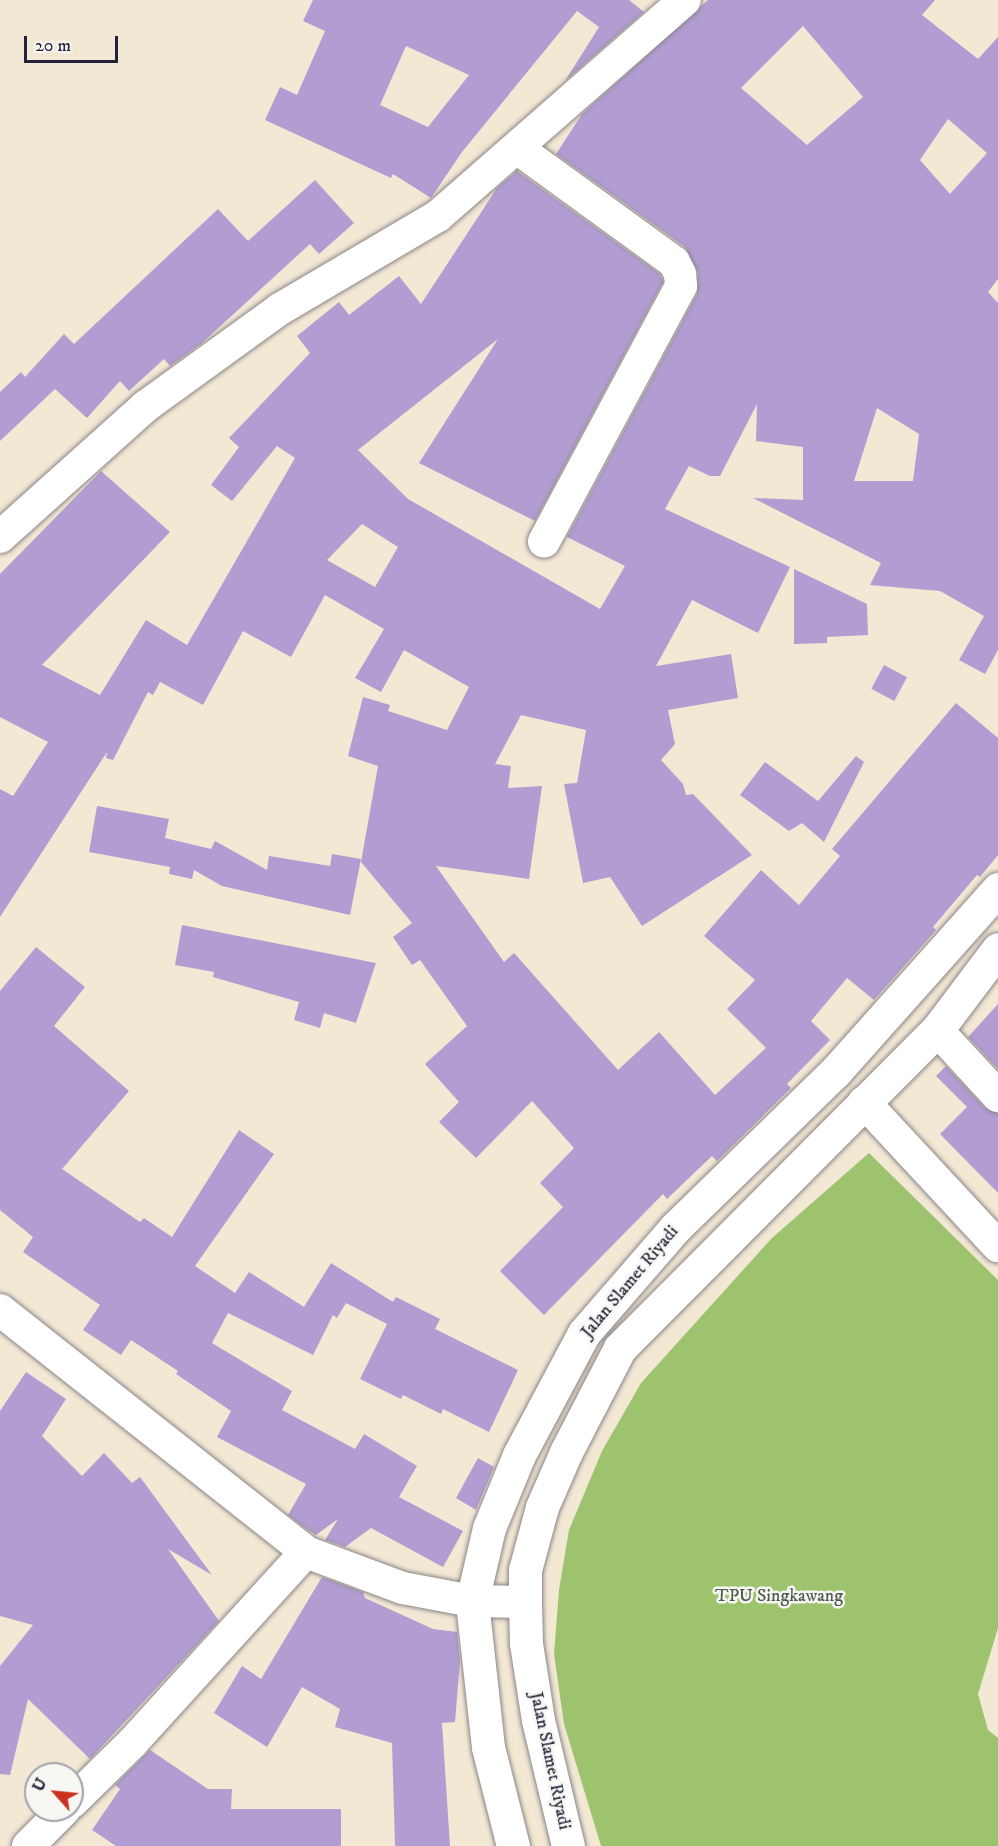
<!DOCTYPE html>
<html>
<head>
<meta charset="utf-8">
<style>
	body { margin:0 }
	#map { position:relative; width:998px; height:1846px; overflow:hidden; background:#f3e8d4; font-family:"IM FELL DW Pica",serif }
	div>[style] { position:absolute }
	[style*='--x'] { left:calc(var(--x)*1px); top:calc(var(--y)*1px); width:calc(var(--w)*1px); rotate:calc(var(--a)*1deg) }
	.green>* { inset:0; background:#9ec36e }
	.building>* { inset:0; background:#b29dd2; transform-origin:0 0 }
	.roads { filter:drop-shadow(0 0 2px #8a8588) drop-shadow(0 0 2px #8a8588) }
	.minor>* { height:32px; margin:-16px; padding:0 16px; transform-origin:16px; border-radius:16px; background:#fff }
	.secondary>* { height:33px; margin:-16.5px; padding:0 16.5px; transform-origin:16.5px; border-radius:16.5px; background:#fff }
	span { translate:-50% -50%; white-space:nowrap; text-align:center; line-height:1.15; -webkit-text-stroke:5px #f6f6f2; paint-order:stroke }
	.street-label { font-size:18px; color:#22223b }
	.park-label { font-size:18px; color:#4d5a4d }
	.north { position:absolute; left:24px; top:1762px; width:60px; height:60px; box-sizing:border-box; background:#f6f6f2; border:2px solid #a1a1a9; border-radius:50%; rotate:297deg; font-size:16px; font-weight:700; line-height:24px; text-align:center; color:#22223b }
	.north::after { content:''; display:block; margin:auto; width:21px; height:27px; background:#c8321e; clip-path:polygon(50% 0,100% 100%,50% 72%,0 100%) }
	.scale { position:absolute; left:24px; top:36px; width:94px; height:27px; box-sizing:border-box; border:3px solid #22223b; border-top:0; padding-left:8px; font-size:18px; line-height:21px; white-space:nowrap; color:#22223b; -webkit-text-stroke:4px #f6f6f2; paint-order:stroke }
</style>
</head>
<body>
<div id="map">
	<div class="green">
		<i style="clip-path:polygon(869px 1153px,998px 1280px,998px 1628px,978px 1694px,988px 1730px,998px 1738px,998px 1846px,601px 1846px,564px 1724px,554px 1654px,559px 1590px,569px 1530px,602px 1451px,641px 1383px,772px 1238px)"></i>
	</div>
	<div class="building">
		<i style="clip-path:polygon(evenodd,313px 0,629px 0,644px 12px,565px 81px,599px 27px,577px 11px,462px 152px,431px 198px,393px 174px,391px 178px,265px 120px,280px 87px,297px 95px,325px 31px,303px 21px,313px 0,406px 46px,469px 75px,428px 127px,380px 105px,406px 46px)"></i>
		<i style="clip-path:polygon(evenodd,708px 0,935px 0,922px 15px,978px 59px,998px 37px,998px 279px,988px 292px,998px 303px,998px 650px,985px 674px,959px 660px,984px 616px,940px 591px,870px 585px,881px 563px,753px 498px,803px 500px,803px 447px,756px 441px,757px 404px,720px 476px,710px 476px,689px 466px,665px 509px,790px 567px,758px 633px,692px 600px,656px 666px,731px 654px,738px 698px,668px 710px,675px 744px,661px 760px,683px 784px,686px 795px,693px 794px,752px 855px,642px 926px,610px 877px,583px 883px,564px 784px,577px 783px,586px 730px,521px 715px,495px 764px,511px 766px,508px 788px,542px 786px,529px 879px,436px 866px,504px 962px,514px 953px,618px 1070px,659px 1032px,715px 1095px,766px 1048px,727px 1009px,755px 980px,704px 936px,761px 870px,799px 905px,840px 856px,832px 849px,956px 703px,998px 738px,998px 855px,980px 877px,977px 875px,933px 927px,936px 930px,874px 1000px,847px 978px,811px 1021px,830px 1040px,787px 1084px,791px 1088px,717px 1161px,712px 1156px,667px 1199px,663px 1194px,544px 1315px,500px 1271px,563px 1207px,540px 1183px,574px 1148px,532px 1101px,476px 1158px,439px 1122px,459px 1102px,425px 1064px,467px 1026px,420px 960px,412px 965px,393px 937px,412px 923px,361px 862px,378px 766px,348px 756px,363px 697px,390px 705px,388px 711px,447px 730px,469px 687px,404px 650px,381px 692px,355px 678px,384px 629px,325px 595px,291px 657px,243px 631px,203px 705px,160px 682px,153px 695px,148px 692px,113px 760px,106px 758px,107px 752px,0 917px,0 789px,13px 796px,48px 742px,0 717px,0 574px,101px 471px,170px 532px,42px 665px,100px 695px,146px 620px,187px 645px,295px 458px,277px 446px,232px 501px,211px 485px,239px 447px,229px 438px,310px 353px,297px 336px,339px 302px,349px 315px,399px 276px,421px 304px,497px 188px,517px 171px,660px 274px,663px 282px,535px 521px,419px 463px,498px 339px,358px 450px,408px 499px,600px 609px,625px 566px,567px 537px,697px 294px,698px 273px,685px 247px,556px 154px,582px 114px,708px 0,803px 26px,863px 97px,807px 145px,741px 88px,803px 26px,708px 0,948px 119px,987px 153px,950px 194px,920px 160px,948px 119px,708px 0,877px 408px,919px 434px,913px 481px,854px 481px,877px 408px,708px 0,362px 524px,398px 547px,375px 587px,327px 560px,362px 524px)"></i>
		<i style="clip-path:polygon(315px 180px,354px 223px,319px 254px,310px 244px,202px 343px,170px 366px,164px 359px,129px 391px,120px 381px,87px 418px,55px 389px,0 441px,0 392px,21px 372px,25px 377px,64px 334px,74px 344px,218px 209px,248px 241px)"></i>
		<i style="clip-path:polygon(794px 569px,867px 604px,868px 635px,827px 637px,827px 643px,794px 644px)"></i>
		<i style="left:884px;top:665px;width:26px;height:27px;rotate:28deg"></i>
		<i style="clip-path:polygon(856px 756px,864px 762px,824px 842px,802px 823px,789px 831px,740px 795px,765px 762px,818px 801px)"></i>
		<i style="clip-path:polygon(97px 806px,169px 819px,165px 838px,211px 849px,215px 841px,267px 870px,269px 856px,330px 866px,332px 854px,361px 859px,350px 915px,222px 886px,194px 870px,192px 879px,169px 874px,170px 867px,89px 852px)"></i>
		<i style="clip-path:polygon(182px 925px,376px 963px,356px 1023px,324px 1013px,320px 1028px,294px 1020px,299px 1002px,213px 977px,214px 972px,175px 965px)"></i>
		<i style="clip-path:polygon(36px 947px,85px 987px,54px 1026px,129px 1091px,62px 1169px,140px 1222px,144px 1218px,172px 1237px,239px 1130px,274px 1154px,195px 1266px,235px 1293px,249px 1272px,304px 1307px,331px 1263px,393px 1302px,396px 1297px,440px 1319px,435px 1329px,518px 1370px,489px 1432px,443px 1409px,441px 1414px,403px 1395px,401px 1399px,360px 1379px,387px 1324px,346px 1303px,337px 1318px,333px 1315px,313px 1355px,228px 1313px,212px 1343px,292px 1391px,282px 1410px,355px 1449px,364px 1434px,417px 1466px,399px 1497px,463px 1531px,443px 1567px,371px 1528px,345px 1547px,325px 1540px,338px 1519px,316px 1535px,305px 1528px,288px 1515px,306px 1484px,217px 1437px,231px 1411px,176px 1374px,178px 1371px,131px 1340px,121px 1355px,83px 1330px,100px 1305px,23px 1252px,33px 1237px,0 1210px,0 991px)"></i>
		<i style="clip-path:polygon(998px 1004px,998px 1069px,968px 1037px)"></i>
		<i style="clip-path:polygon(946px 1066px,985px 1108px,998px 1113px,998px 1193px,940px 1134px,967px 1107px,936px 1076px)"></i>
		<i style="clip-path:polygon(26px 1372px,66px 1399px,42px 1436px,82px 1476px,104px 1453px,132px 1483px,140px 1477px,212px 1575px,168px 1549px,219px 1621px,90px 1759px,28px 1699px,10px 1775px,0 1774px,0 1666px,33px 1625px,0 1616px,0 1411px)"></i>
		<i style="clip-path:polygon(478px 1458px,494px 1467px,476px 1510px,456px 1498px)"></i>
		<i style="clip-path:polygon(322px 1577px,363px 1592px,365px 1598px,433px 1629px,457px 1632px,460px 1661px,455px 1722px,442px 1723px,450px 1846px,395px 1846px,392px 1743px,335px 1727px,340px 1709px,302px 1687px,267px 1747px,214px 1713px,242px 1666px,261px 1679px)"></i>
		<i style="clip-path:polygon(150px 1750px,208px 1789px,232px 1789px,231px 1809px,341px 1809px,341px 1846px,116px 1846px,92px 1830px,120px 1789px,115px 1785px)"></i>
	</div>
	<div class="roads">
		<div class="minor">
			<i style="--x:517;--y:148;--w:194;--a:36"></i>
			<i style="--x:674;--y:262;--w:13;--a:63"></i>
			<i style="--x:680;--y:274;--w:12;--a:85"></i>
			<i style="--x:681;--y:286;--w:290;--a:118.2"></i>
			<i style="--x:0;--y:537;--w:196;--a:-41.9"></i>
			<i style="--x:146;--y:406;--w:165;--a:-35.9"></i>
			<i style="--x:280;--y:309;--w:183;--a:-30.5"></i>
			<i style="--x:438;--y:216;--w:328;--a:-41.2"></i>
			<i style="--x:937;--y:1030;--w:90;--a:47.3"></i>
			<i style="--x:864;--y:1102;--w:197;--a:47.1"></i>
			<i style="--x:0;--y:1310;--w:390;--a:38.3"></i>
			<i style="--x:306;--y:1552;--w:103;--a:20.4"></i>
			<i style="--x:403;--y:1588;--w:70;--a:10.7"></i>
			<i style="--x:472;--y:1601;--w:53;--a:1.1"></i>
			<i style="--x:72;--y:1802;--w:86;--a:-44.5"></i>
			<i style="--x:133;--y:1742;--w:257;--a:-47.7"></i>
			<i style="--x:28;--y:1846;--w:51;--a:-45"></i>
		</div>
		<div class="secondary">
			<i style="--x:513;--y:1846;--w:102;--a:-104.2"></i>
			<i style="--x:488;--y:1747;--w:147;--a:-96.3"></i>
			<i style="--x:472;--y:1601;--w:75;--a:-76.9"></i>
			<i style="--x:489;--y:1528;--w:79;--a:-67.7"></i>
			<i style="--x:519;--y:1455;--w:138;--a:-62"></i>
			<i style="--x:584;--y:1333;--w:139;--a:-49.1"></i>
			<i style="--x:675;--y:1228;--w:225;--a:-44.3"></i>
			<i style="--x:836;--y:1071;--w:244;--a:-48.3"></i>
			<i style="--x:568;--y:1846;--w:130;--a:-103.4"></i>
			<i style="--x:538;--y:1720;--w:78;--a:-98.9"></i>
			<i style="--x:526;--y:1643;--w:41;--a:-91.4"></i>
			<i style="--x:525;--y:1602;--w:32;--a:-90"></i>
			<i style="--x:525;--y:1570;--w:65;--a:-74.9"></i>
			<i style="--x:542;--y:1507;--w:60;--a:-66.4"></i>
			<i style="--x:566;--y:1452;--w:117;--a:-62.6"></i>
			<i style="--x:620;--y:1348;--w:449;--a:-45.1"></i>
			<i style="--x:937;--y:1030;--w:101;--a:-53"></i>
		</div>
	</div>
	<div class="street-label">
		<span style="left:630px;top:1282px;rotate:-50deg">Jalan Slamet Riyadi</span>
		<span style="left:550px;top:1761px;rotate:78deg">Jalan Slamet Riyadi</span>
	</div>
	<div class="park-label">
		<span style="left:779px;top:1596px">TPU Singkawang</span>
	</div>
	<div class="north">U</div>
	<div class="scale">20 m</div>
</div>
</body>
</html>
